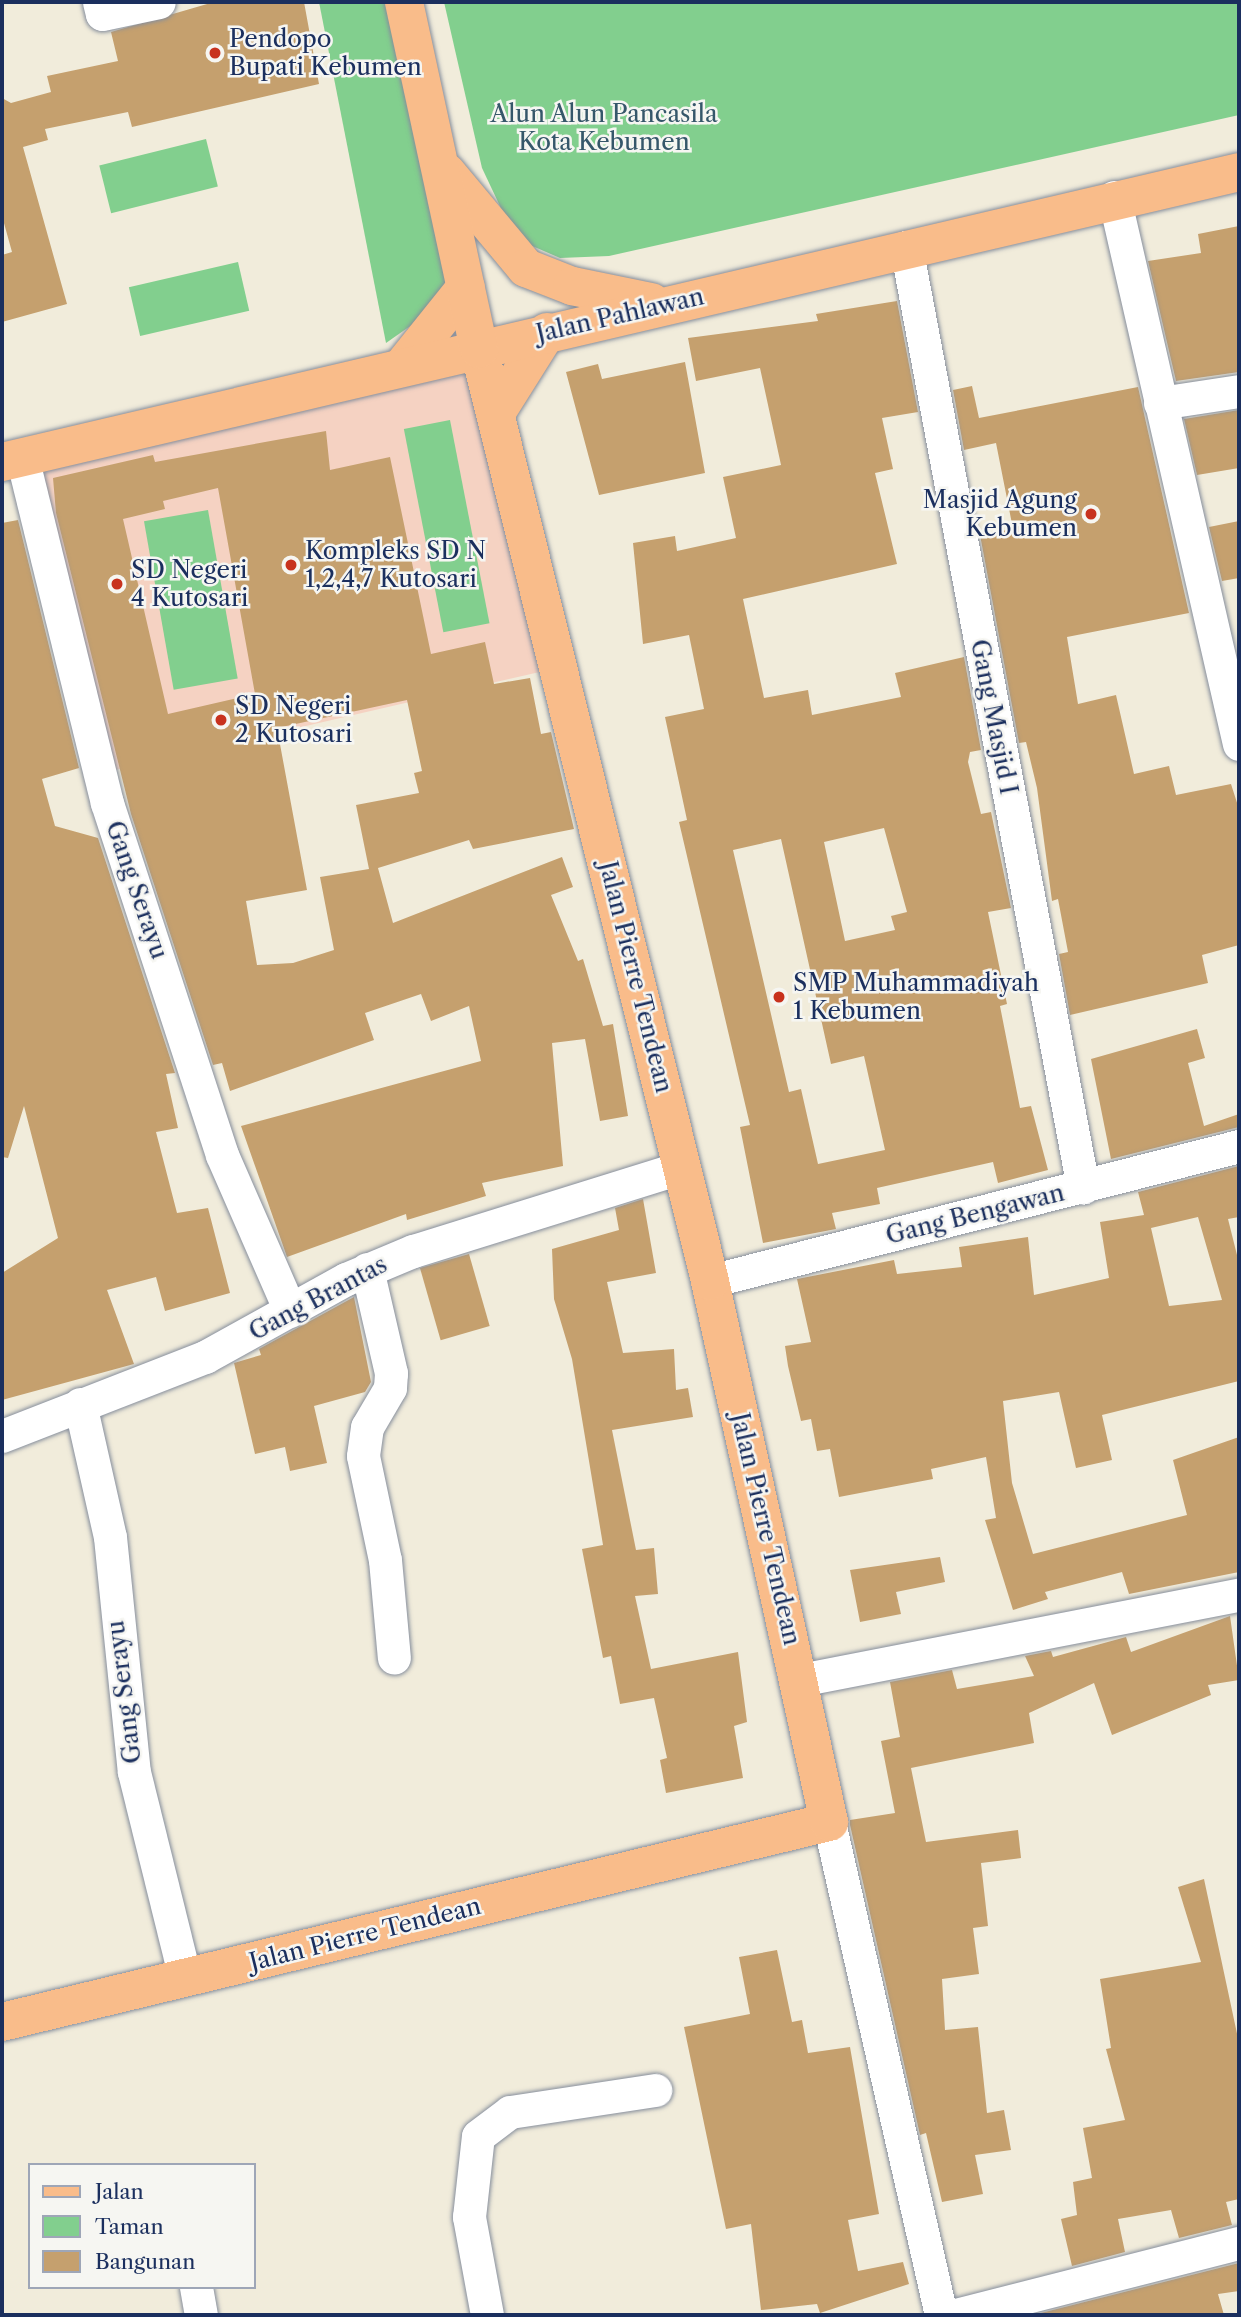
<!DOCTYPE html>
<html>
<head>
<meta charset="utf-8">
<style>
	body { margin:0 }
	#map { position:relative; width:1241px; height:2317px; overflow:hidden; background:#f1ecdb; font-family:"Libre Caslon Text",serif }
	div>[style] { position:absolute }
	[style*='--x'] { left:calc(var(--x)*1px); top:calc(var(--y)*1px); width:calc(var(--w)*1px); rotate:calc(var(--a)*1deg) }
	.built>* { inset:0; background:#f5d2c2; transform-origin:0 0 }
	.green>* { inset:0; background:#82cf8e; transform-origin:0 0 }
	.building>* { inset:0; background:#c5a06e; transform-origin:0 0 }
	.roads { filter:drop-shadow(0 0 2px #868e9c) drop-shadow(0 0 2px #868e9c) }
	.minor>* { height:33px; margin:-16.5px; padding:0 16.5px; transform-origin:16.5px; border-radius:16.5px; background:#fff }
	.major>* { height:38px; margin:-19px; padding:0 19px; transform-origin:19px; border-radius:19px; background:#f9bc8a }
	.dots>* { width:19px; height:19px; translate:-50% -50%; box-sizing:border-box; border:4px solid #f6f6f2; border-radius:50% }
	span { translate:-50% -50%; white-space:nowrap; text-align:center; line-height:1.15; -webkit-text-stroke:5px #f6f6f2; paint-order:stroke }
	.poi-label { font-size:24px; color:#1b2f5e }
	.left { translate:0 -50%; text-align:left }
	.right { translate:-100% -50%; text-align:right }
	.park-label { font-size:24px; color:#35576a }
	.street-label { font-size:24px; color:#1b2f5e }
	.frame { position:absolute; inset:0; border:4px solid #1b2f5e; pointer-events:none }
	.legend { position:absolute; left:28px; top:2163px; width:228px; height:126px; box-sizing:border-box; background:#f6f6f2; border:2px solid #9ea6b7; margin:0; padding:9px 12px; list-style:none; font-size:21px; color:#1b2f5e }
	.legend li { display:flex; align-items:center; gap:14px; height:35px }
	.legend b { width:35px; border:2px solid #9ea6b7 }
</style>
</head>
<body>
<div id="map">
	<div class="built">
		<i style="left:477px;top:356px;width:322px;height:458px;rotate:77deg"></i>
	</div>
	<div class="green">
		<i style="clip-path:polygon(319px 2px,404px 2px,466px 287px,386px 343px)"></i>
		<i style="clip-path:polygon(444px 2px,1239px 2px,1239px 115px,609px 256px,560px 258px,530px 245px,507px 221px,482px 168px)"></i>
		<i style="left:206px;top:139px;width:49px;height:110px;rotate:76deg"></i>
		<i style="left:238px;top:262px;width:50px;height:112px;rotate:77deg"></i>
		<i style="left:450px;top:420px;width:207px;height:47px;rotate:79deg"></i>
		<i style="left:208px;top:510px;width:171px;height:65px;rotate:80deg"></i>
	</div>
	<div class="building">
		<i style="clip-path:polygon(214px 2px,304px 2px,319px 84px,132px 127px,128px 112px,45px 129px,48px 140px,23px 147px,67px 304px,2px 322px,2px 255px,12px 252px,2px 216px,2px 98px,11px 103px,51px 92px,47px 76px,118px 61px,111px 32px)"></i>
		<i style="clip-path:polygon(1239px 226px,1239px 372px,1176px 381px,1148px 261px,1201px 253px,1198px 234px)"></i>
		<i style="clip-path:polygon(evenodd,897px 301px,918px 412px,882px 418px,893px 469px,875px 473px,897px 564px,743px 599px,764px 698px,808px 690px,812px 715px,901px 697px,895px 673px,964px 657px,981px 750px,970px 752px,968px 762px,981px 814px,991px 812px,1011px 908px,988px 912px,1007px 1004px,1000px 1006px,1020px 1108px,1031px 1106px,1048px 1170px,998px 1183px,993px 1162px,877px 1188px,880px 1204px,832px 1213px,836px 1229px,763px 1243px,740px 1127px,750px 1125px,679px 822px,687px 820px,665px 717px,704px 709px,689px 635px,643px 644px,633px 543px,675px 536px,677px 551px,736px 538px,723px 477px,781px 465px,760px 368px,696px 381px,688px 338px,818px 321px,816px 314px,897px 301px,884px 828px,907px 912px,891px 916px,895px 930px,845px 941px,824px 842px,884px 828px,897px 301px,781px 839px,831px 1064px,864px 1056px,885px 1150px,818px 1164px,801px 1089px,789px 1092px,733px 850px,781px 839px)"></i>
		<i style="clip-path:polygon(685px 362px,705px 473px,599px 495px,566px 372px,598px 364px,602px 379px)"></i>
		<i style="clip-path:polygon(972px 386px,979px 418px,1138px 387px,1189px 613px,1067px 637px,1078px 704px,1116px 695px,1134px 774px,1169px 766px,1176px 795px,1231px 784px,1239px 809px,1239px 945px,1202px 955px,1208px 983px,1070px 1015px,1059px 954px,1068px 952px,1058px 899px,1052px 901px,1037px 788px,1026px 742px,1019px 743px,980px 535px,1013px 529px,996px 443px,964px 450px,953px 390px)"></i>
		<i style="clip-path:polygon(1239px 410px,1239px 468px,1197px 475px,1184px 419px)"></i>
		<i style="clip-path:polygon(evenodd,326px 431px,330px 470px,390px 457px,431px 654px,485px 642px,494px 684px,530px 678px,541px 734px,551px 732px,574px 829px,473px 849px,469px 840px,378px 868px,393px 923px,562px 857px,573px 887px,551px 895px,578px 961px,583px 959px,603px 1026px,613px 1024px,628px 1116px,600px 1121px,585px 1039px,552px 1043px,563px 1166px,482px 1183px,486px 1196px,407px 1220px,406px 1214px,287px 1257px,241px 1126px,481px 1061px,469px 1006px,431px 1021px,421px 994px,365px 1013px,374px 1040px,230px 1091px,222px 1063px,213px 1065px,131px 814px,56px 513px,53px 478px,153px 455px,155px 462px,326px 431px,218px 488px,255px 694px,168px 714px,123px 519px,165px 509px,163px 501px,218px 488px,326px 431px,407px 700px,422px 771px,414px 773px,419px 793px,356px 805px,369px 869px,320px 877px,334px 950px,293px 963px,257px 965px,246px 901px,307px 890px,277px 728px,407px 700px)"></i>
		<i style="clip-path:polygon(18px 520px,79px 768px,42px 779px,55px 826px,98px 838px,175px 1073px,166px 1074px,178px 1128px,156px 1132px,177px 1213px,208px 1208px,230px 1293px,165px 1311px,156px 1277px,107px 1290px,134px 1364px,2px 1400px,2px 1273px,58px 1238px,24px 1106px,8px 1158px,2px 1157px,2px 523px)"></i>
		<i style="clip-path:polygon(1239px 521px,1239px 578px,1222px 581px,1209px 527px)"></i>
		<i style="clip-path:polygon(1197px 1029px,1205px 1058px,1188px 1063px,1204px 1126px,1239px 1114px,1239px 1127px,1111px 1159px,1091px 1059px)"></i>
		<i style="clip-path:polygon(evenodd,1239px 1166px,1239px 1217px,1228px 1219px,1239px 1263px,1239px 1381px,1102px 1415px,1112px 1460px,1076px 1468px,1059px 1392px,1003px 1401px,1012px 1483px,1033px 1554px,1187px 1515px,1173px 1460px,1239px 1437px,1239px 1572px,1129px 1594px,1122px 1572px,1045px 1592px,1048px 1599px,1013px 1610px,985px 1520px,996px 1518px,986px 1457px,931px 1469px,933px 1479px,839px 1497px,830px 1449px,817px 1451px,811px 1419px,801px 1421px,788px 1366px,785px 1346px,811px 1342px,797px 1279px,894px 1260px,897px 1274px,962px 1267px,959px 1247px,1028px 1237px,1034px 1295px,1109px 1278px,1100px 1222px,1144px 1215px,1138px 1192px,1239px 1166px,1198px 1217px,1222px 1300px,1169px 1306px,1151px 1228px,1198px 1217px)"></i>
		<i style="clip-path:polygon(643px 1199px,656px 1273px,607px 1282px,623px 1353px,674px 1349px,676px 1390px,688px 1388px,693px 1417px,612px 1430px,636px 1550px,654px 1548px,658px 1594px,635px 1596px,651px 1669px,738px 1652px,747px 1722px,734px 1726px,743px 1778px,666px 1793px,660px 1760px,667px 1758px,654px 1698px,620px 1704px,611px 1656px,603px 1658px,582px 1549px,603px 1545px,572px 1359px,554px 1299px,552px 1249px,619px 1230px,615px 1208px)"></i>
		<i style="left:469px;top:1254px;width:75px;height:51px;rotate:74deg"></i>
		<i style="clip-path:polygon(354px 1297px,371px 1382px,365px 1392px,314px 1406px,327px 1463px,290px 1471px,285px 1447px,255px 1454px,234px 1363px,261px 1355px,259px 1349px)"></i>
		<i style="clip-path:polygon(940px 1557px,945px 1582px,896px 1592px,901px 1614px,860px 1622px,850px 1570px)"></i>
		<i style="clip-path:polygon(1230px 1616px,1239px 1680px,1208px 1685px,1211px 1695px,1112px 1735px,1094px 1683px,1029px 1713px,1034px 1743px,911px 1768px,926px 1842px,1018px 1830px,1021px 1858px,981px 1863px,988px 1926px,973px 1928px,979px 1974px,942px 1979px,945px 2030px,978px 2027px,987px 2113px,1004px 2110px,1011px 2150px,975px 2155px,983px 2194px,942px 2202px,926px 2133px,920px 2135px,850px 1825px,850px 1820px,895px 1813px,881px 1741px,900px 1737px,890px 1682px,952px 1670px,957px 1689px,1034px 1676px,1025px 1656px,1051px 1651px,1053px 1657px,1126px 1637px,1131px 1652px)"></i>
		<i style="clip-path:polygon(1204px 1879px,1239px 2043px,1239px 2199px,1226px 2202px,1232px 2225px,1179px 2238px,1171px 2210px,1118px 2219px,1125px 2252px,1072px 2266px,1061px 2219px,1077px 2215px,1073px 2182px,1092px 2178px,1083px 2128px,1125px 2120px,1106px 2049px,1111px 2048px,1100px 1979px,1201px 1962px,1178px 1887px)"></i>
		<i style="clip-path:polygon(777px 1950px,792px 2022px,802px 2020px,808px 2053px,850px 2047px,879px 2214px,848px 2220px,858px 2271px,903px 2262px,909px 2284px,820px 2313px,817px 2304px,761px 2310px,751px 2224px,726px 2229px,684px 2027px,750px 2014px,739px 1957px)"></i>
		<i style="clip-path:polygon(1239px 2263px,1239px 2291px,1218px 2294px,1224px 2315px,1033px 2315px)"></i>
	</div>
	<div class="roads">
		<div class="minor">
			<i style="--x:99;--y:2;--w:12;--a:76"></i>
			<i style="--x:102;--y:14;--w:58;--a:-11.9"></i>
			<i style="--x:1114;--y:197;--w:561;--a:77.13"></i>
			<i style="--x:906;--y:247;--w:957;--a:79.34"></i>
			<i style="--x:1160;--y:403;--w:80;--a:-8.6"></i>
			<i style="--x:22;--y:457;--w:356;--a:76.2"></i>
			<i style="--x:107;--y:803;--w:370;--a:71.9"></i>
			<i style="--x:222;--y:1155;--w:170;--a:66.4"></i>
			<i style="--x:367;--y:1269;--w:107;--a:77"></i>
			<i style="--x:391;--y:1373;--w:15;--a:94"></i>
			<i style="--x:390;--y:1388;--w:45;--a:120.5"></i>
			<i style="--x:367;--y:1427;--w:29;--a:98"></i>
			<i style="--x:363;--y:1456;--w:106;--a:78.1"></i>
			<i style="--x:385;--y:1560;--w:98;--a:84.8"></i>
			<i style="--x:710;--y:1281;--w:546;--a:-14.32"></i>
			<i style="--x:80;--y:1404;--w:136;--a:77.3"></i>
			<i style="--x:110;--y:1537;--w:236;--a:84.2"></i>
			<i style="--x:134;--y:1772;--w:212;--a:76.1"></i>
			<i style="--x:2;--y:1436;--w:218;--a:-21.3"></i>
			<i style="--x:205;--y:1357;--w:161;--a:-29"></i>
			<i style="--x:346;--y:1279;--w:73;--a:-22.7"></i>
			<i style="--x:413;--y:1251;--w:282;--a:-17.3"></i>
			<i style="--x:800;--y:1680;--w:447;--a:-11"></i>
			<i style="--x:829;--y:1822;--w:506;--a:77.2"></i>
			<i style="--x:196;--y:2287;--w:28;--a:80"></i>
			<i style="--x:487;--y:2315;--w:100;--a:-100.4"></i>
			<i style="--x:469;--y:2217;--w:81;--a:-83.7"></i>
			<i style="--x:478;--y:2136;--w:40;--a:-37"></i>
			<i style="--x:510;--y:2112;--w:147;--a:-8.6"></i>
			<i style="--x:956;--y:2315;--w:292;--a:-14.3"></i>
		</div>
		<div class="major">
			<i style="--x:446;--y:172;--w:125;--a:50.2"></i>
			<i style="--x:526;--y:268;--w:49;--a:21.4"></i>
			<i style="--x:572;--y:286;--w:81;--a:11.4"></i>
			<i style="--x:402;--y:367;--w:102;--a:-51.3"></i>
			<i style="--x:498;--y:410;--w:92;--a:-57.9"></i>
			<i style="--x:2;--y:462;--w:1271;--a:-13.19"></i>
			<i style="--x:2;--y:2022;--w:851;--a:-13.6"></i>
			<i style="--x:829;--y:1822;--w:554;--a:-102.41"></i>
			<i style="--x:710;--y:1281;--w:960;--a:-103.92"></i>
			<i style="--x:479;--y:349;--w:355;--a:-102.2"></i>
		</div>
	</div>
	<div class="dots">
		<i style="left:215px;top:53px;background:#c8321e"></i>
		<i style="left:1091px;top:514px;background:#c8321e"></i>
		<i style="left:291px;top:565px;background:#c8321e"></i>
		<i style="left:117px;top:584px;background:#c8321e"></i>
		<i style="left:221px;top:720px;background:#c8321e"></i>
		<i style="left:779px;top:997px;background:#c8321e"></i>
	</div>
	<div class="poi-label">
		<span class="left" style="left:229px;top:53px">Pendopo<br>Bupati Kebumen</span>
		<span class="right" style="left:1077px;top:514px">Masjid Agung<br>Kebumen</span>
		<span class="left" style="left:305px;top:565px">Kompleks SD N<br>1,2,4,7 Kutosari</span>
		<span class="left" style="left:131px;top:584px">SD Negeri<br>4 Kutosari</span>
		<span class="left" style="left:235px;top:720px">SD Negeri<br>2 Kutosari</span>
		<span class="left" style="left:793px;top:997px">SMP Muhammadiyah<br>1 Kebumen</span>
	</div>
	<div class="park-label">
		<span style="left:604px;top:128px">Alun Alun Pancasila<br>Kota Kebumen</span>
	</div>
	<div class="street-label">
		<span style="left:620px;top:315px;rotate:-13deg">Jalan Pahlawan</span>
		<span style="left:994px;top:717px;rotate:79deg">Gang Masjid I</span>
		<span style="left:137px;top:890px;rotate:71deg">Gang Serayu</span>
		<span style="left:636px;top:977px;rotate:76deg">Jalan Pierre Tendean</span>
		<span style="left:975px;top:1214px;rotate:-14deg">Gang Bengawan</span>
		<span style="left:318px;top:1298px;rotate:-28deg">Gang Brantas</span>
		<span style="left:766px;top:1529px;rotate:77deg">Jalan Pierre Tendean</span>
		<span style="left:124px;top:1692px;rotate:-97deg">Gang Serayu</span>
		<span style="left:365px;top:1934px;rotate:-14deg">Jalan Pierre Tendean</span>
	</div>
	<div class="frame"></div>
	<ul class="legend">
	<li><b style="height:9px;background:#f9bc8a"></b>Jalan</li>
	<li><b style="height:19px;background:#82cf8e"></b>Taman</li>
	<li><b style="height:19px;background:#c5a06e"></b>Bangunan</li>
	</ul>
</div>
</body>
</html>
